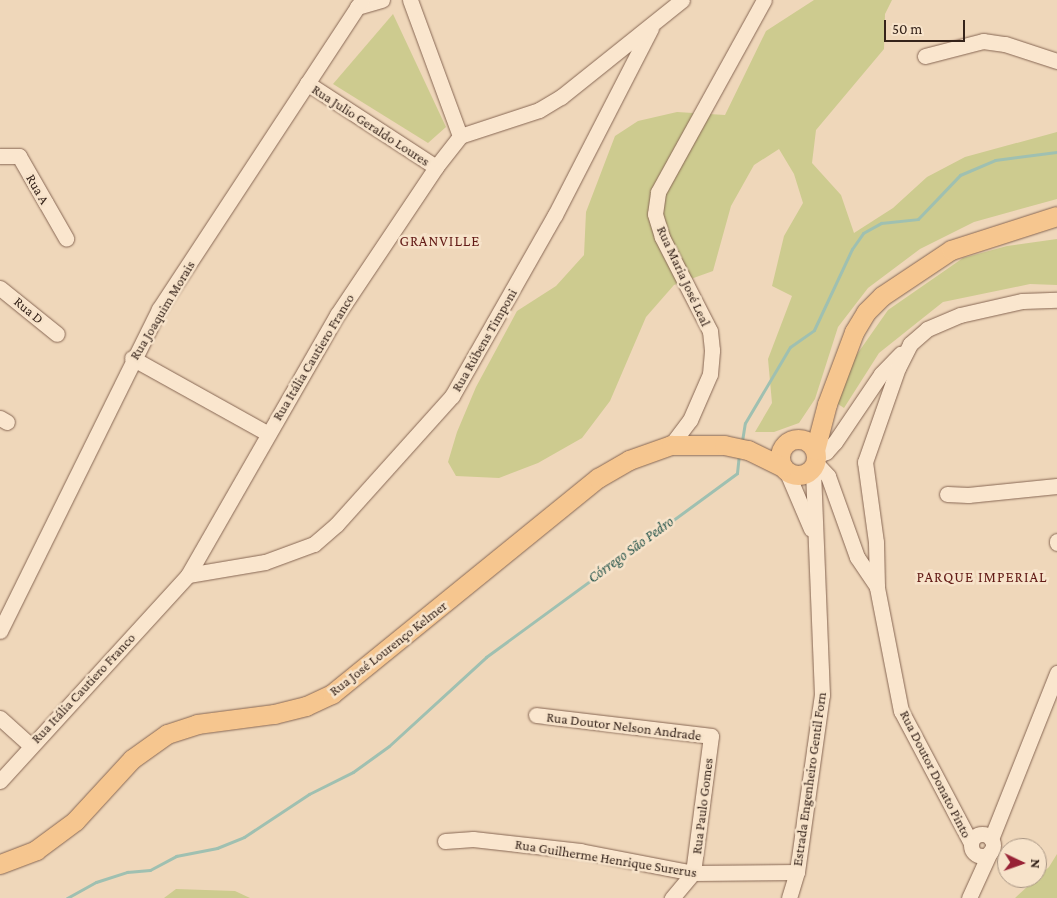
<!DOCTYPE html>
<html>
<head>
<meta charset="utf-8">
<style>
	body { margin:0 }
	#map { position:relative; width:1057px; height:898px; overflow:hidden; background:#efd7ba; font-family:"Crimson Pro",serif }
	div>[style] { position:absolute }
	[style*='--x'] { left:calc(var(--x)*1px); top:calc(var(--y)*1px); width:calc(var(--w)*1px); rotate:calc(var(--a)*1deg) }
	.green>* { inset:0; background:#cdcb8f }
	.stream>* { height:3px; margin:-1.5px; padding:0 1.5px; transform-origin:1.5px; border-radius:1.5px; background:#9fc0b1 }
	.roads { filter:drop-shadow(0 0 1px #876754) drop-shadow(0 0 1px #876754) }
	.minor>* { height:15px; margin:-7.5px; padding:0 7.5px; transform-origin:7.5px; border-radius:7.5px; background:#fae6ce }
	.minor>.ring { margin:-7.5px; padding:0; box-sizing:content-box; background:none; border:15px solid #fae6ce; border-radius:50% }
	.major>* { height:19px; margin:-9.5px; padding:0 9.5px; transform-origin:9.5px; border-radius:9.5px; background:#f6c68f }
	.major>.ring { margin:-9.5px; padding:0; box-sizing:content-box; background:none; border:19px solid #f6c68f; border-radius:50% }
	span { translate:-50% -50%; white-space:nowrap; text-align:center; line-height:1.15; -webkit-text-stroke:5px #f7e3ca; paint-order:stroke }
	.street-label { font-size:14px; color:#35231a }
	.neighbourhood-label { font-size:15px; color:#631b17; letter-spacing:1px }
	.water-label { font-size:15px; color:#28564c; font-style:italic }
	.north { position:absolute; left:997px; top:838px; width:50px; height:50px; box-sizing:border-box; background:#f7e3ca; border:1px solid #a99684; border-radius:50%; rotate:93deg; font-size:14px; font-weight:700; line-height:20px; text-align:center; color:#35231a }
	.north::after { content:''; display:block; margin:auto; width:18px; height:22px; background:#982235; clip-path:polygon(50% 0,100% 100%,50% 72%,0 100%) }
	.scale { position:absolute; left:884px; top:20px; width:81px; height:22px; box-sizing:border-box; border:2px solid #35231a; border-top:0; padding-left:6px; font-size:15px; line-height:18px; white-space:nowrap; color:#35231a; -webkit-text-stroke:4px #f7e3ca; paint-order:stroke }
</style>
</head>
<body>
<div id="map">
	<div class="green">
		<i style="clip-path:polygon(814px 0,892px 0,885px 14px,884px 49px,816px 130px,812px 163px,841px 195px,854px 233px,893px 208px,927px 177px,965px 157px,1057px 132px,1057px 199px,974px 222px,920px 249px,868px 288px,838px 327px,815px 399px,799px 423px,774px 432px,755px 432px,772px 403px,768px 359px,792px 296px,772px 286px,784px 236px,803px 203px,794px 174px,779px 149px,754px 165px,731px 206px,713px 271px,674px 285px,646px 317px,610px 401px,582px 438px,538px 463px,499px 478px,456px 476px,448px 462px,457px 432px,476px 387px,517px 311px,556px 286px,584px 255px,586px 212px,615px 136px,638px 121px,677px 112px,725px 115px,766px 31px)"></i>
		<i style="clip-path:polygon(393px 14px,446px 127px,428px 143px,333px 84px)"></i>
		<i style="clip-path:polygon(1057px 239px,1057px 285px,1030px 284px,943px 302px,879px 353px,844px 408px,835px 402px,853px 360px,888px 310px,963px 258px,1007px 246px)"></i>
		<i style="clip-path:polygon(1057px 854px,1057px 898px,1015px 898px,1049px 867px)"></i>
		<i style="clip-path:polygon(176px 889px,235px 891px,250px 898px,164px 898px)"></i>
	</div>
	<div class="stream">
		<i style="--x:742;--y:441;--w:18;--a:-81"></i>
		<i style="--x:745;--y:423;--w:88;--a:-59.4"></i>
		<i style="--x:790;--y:347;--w:29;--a:-35"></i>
		<i style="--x:814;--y:330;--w:89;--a:-64.9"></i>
		<i style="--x:852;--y:249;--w:19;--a:-55"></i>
		<i style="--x:863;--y:233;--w:21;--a:-29"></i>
		<i style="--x:881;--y:223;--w:37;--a:-6"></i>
		<i style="--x:918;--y:219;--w:61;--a:-46.3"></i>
		<i style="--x:960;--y:175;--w:38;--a:-23"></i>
		<i style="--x:995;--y:160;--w:63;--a:-7.4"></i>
		<i style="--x:67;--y:898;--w:33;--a:-29"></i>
		<i style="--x:96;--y:882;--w:33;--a:-18"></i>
		<i style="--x:127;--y:872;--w:23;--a:-5"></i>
		<i style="--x:150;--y:870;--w:30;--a:-28"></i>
		<i style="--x:176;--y:856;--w:42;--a:-11"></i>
		<i style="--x:217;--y:848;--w:29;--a:-22"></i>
		<i style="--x:244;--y:837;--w:78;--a:-33.5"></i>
		<i style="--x:309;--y:794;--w:49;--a:-26.6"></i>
		<i style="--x:353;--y:772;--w:44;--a:-35.8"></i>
		<i style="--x:389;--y:746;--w:132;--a:-42.5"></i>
		<i style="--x:486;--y:657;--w:311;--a:-36.2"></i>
		<i style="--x:737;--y:473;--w:18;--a:-84"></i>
	</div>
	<div class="roads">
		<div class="minor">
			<i style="--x:410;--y:0;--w:145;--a:69.8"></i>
			<i style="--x:357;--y:7;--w:26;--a:-16"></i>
			<i style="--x:925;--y:56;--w:60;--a:-14.5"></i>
			<i style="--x:983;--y:41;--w:22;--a:8"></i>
			<i style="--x:1005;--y:44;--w:55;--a:18.1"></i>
			<i style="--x:307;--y:83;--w:154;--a:33.1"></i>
			<i style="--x:0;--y:156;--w:19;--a:0"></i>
			<i style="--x:19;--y:156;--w:95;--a:60.2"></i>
			<i style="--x:0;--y:288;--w:73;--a:38.9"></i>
			<i style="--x:132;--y:358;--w:154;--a:29.1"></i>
			<i style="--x:0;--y:418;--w:8;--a:30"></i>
			<i style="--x:671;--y:445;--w:31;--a:-53"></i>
			<i style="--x:690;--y:420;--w:50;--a:-66.5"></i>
			<i style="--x:710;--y:374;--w:24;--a:-85"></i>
			<i style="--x:712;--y:350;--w:19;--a:-96"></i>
			<i style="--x:710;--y:331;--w:106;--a:-117.1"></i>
			<i style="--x:662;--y:237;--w:24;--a:-107"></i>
			<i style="--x:655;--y:214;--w:22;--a:-82"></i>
			<i style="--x:658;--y:192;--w:219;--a:-61.1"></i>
			<i style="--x:816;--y:456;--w:11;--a:-22"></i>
			<i style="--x:826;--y:452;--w:13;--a:-48"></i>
			<i style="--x:835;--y:442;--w:82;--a:-55.9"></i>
			<i style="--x:881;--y:374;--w:28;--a:-46"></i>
			<i style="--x:815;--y:462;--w:19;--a:47"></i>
			<i style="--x:828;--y:476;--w:86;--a:70.3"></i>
			<i style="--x:857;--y:557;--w:36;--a:56"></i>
			<i style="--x:786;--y:470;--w:64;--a:67"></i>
			<i style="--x:947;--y:494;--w:21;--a:3"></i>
			<i style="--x:968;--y:495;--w:89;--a:-5.8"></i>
			<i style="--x:1057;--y:541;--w:2;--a:90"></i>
			<i style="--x:188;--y:575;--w:78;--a:-9.6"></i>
			<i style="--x:265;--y:562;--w:52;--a:-20.2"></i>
			<i style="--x:314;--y:544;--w:30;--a:-41"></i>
			<i style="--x:337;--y:524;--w:172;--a:-48.1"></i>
			<i style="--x:452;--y:396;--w:208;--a:-60.4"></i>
			<i style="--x:555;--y:215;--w:210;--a:-62.8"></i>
			<i style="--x:0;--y:631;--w:359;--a:-63.7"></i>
			<i style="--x:159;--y:309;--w:370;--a:-56.7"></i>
			<i style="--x:536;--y:715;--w:176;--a:6.8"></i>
			<i style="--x:711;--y:736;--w:138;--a:97.5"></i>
			<i style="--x:693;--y:873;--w:33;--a:130"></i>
			<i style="--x:0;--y:718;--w:40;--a:42"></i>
			<i style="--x:0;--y:781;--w:279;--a:-47.6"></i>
			<i style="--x:188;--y:575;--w:300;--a:-60.2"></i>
			<i style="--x:337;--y:315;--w:178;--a:-56.2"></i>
			<i style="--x:436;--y:167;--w:39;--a:-52"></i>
			<i style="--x:460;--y:136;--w:83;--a:-18.2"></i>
			<i style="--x:539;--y:110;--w:26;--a:-31"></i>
			<i style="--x:561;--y:97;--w:155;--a:-38.7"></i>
			<i class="ring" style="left:971px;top:834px;width:7px;height:7px"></i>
			<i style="--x:991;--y:839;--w:179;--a:-68.3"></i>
			<i style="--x:445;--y:841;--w:28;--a:-4"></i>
			<i style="--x:473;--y:839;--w:108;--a:6.4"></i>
			<i style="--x:580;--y:851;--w:115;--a:11"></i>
			<i style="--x:693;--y:873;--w:104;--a:-0.6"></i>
			<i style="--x:971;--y:843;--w:149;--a:-117.9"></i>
			<i style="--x:901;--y:711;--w:126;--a:-101"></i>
			<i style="--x:877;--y:587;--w:45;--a:-91.3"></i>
			<i style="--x:876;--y:542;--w:81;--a:-97.8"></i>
			<i style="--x:865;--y:462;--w:100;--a:-70.7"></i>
			<i style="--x:898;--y:368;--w:27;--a:-63"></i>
			<i style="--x:910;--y:344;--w:23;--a:-41"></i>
			<i style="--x:927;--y:329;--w:36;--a:-23"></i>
			<i style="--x:960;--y:315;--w:64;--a:-12.7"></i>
			<i style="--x:1022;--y:301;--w:35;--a:-2"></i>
			<i style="--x:789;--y:898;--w:27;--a:-73"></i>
			<i style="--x:797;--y:872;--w:179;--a:-82"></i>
			<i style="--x:822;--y:695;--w:228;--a:-92.3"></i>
			<i style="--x:969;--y:898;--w:51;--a:-65.5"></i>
		</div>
		<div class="major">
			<i class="ring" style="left:780px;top:439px;width:17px;height:17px"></i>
			<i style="--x:815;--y:450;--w:48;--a:-75.4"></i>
			<i style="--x:827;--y:404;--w:77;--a:-69.4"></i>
			<i style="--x:854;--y:332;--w:23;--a:-59"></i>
			<i style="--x:866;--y:312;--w:23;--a:-45"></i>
			<i style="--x:882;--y:296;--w:83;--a:-33.7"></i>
			<i style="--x:951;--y:250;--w:111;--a:-17.8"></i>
			<i style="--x:0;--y:864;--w:39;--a:-21"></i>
			<i style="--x:36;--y:850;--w:49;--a:-36.6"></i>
			<i style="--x:75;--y:821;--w:84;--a:-47.4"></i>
			<i style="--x:132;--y:759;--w:43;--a:-35.5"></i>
			<i style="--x:167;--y:734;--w:32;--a:-18"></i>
			<i style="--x:197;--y:724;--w:78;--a:-7.4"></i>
			<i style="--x:274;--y:714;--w:33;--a:-14"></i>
			<i style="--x:306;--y:706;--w:29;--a:-25"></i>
			<i style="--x:332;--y:694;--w:343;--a:-39.1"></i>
			<i style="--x:598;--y:478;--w:36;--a:-30"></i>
			<i style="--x:629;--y:460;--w:45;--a:-19.7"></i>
			<i style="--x:671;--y:445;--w:53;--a:0"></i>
			<i style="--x:724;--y:445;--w:25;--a:12"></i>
			<i style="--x:748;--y:450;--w:39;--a:26"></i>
		</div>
	</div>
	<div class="street-label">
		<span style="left:371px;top:125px;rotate:33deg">Rua Julio Geraldo Loures</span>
		<span style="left:38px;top:189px;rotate:60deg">Rua A</span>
		<span style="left:684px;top:276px;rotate:65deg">Rua Maria José Leal</span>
		<span style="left:29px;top:310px;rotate:40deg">Rua D</span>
		<span style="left:162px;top:310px;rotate:-59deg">Rua Joaquim Morais</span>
		<span style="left:484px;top:340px;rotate:-60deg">Rua Rúbens Timponi</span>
		<span style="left:313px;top:357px;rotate:-59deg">Rua Itália Cautiero Franco</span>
		<span style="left:388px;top:648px;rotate:-38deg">Rua José Lourenço Kelmer</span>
		<span style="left:83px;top:688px;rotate:-47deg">Rua Itália Cautiero Franco</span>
		<span style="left:624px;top:726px;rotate:7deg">Rua Doutor Nelson Andrade</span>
		<span style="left:936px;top:774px;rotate:63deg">Rua Doutor Donato Pinto</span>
		<span style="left:809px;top:779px;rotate:-82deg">Estrada Engenheiro Gentil Forn</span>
		<span style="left:702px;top:806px;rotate:-83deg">Rua Paulo Gomes</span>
		<span style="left:606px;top:858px;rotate:9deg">Rua Guilherme Henrique Surerus</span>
	</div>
	<div class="neighbourhood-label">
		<span style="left:440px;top:242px">GRANVILLE</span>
		<span style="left:982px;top:578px">PARQUE IMPERIAL</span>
	</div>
	<div class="water-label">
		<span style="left:631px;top:550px;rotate:-36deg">Córrego São Pedro</span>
	</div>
	<div class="north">N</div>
	<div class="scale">50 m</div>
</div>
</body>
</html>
